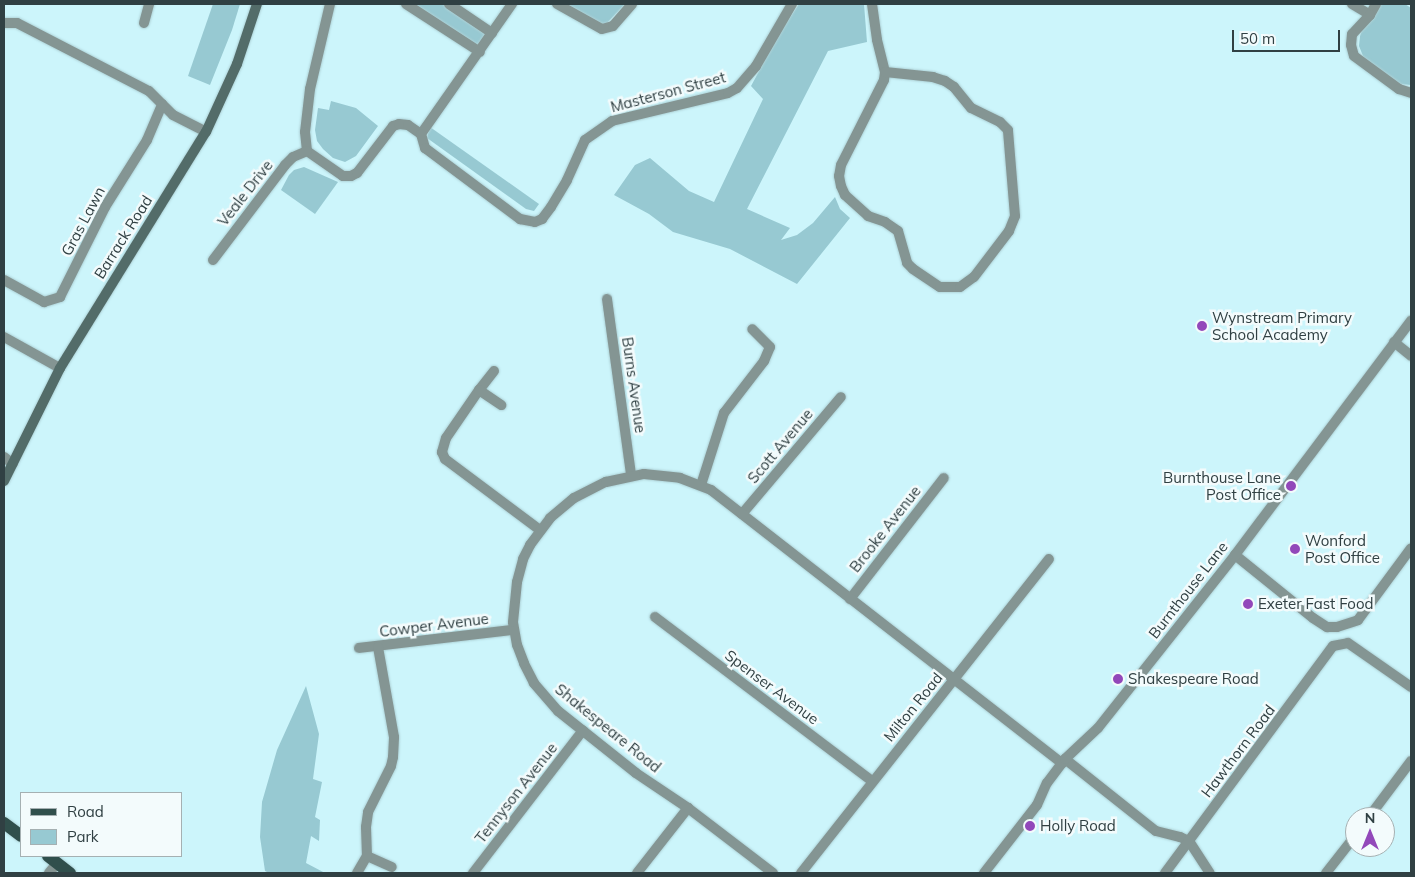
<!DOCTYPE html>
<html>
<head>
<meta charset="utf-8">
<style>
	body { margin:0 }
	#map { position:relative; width:1415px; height:877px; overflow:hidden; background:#ccf5fb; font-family:Mulish,sans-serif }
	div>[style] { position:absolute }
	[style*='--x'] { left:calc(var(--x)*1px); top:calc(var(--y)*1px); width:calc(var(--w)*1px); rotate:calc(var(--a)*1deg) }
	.green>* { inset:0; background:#97c9d2 }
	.roads { filter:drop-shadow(0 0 1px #add1d6) drop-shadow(0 0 1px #add1d6) }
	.street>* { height:10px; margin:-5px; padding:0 5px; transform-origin:5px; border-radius:5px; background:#849593 }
	.secondary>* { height:10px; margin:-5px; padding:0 5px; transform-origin:5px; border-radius:5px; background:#536c69 }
	.primary>* { height:12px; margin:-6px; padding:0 6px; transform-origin:6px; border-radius:6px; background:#304f4c }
	.dots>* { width:14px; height:14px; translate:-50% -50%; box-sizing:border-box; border:2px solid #f3fbfc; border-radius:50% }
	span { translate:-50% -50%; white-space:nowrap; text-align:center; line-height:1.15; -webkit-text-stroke:5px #f3fbfc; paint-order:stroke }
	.street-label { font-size:15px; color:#304043 }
	.poi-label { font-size:15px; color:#304043 }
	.left { translate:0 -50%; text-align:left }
	.right { translate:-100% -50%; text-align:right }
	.frame { position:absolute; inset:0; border:5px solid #304043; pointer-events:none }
	.legend { position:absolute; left:20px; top:792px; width:162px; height:65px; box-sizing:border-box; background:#f3fbfc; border:1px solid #a5b0b2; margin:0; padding:6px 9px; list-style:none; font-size:15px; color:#304043 }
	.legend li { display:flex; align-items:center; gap:10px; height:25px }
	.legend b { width:25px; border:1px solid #a5b0b2 }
	.north { position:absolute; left:1345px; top:807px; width:50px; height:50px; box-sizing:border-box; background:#f3fbfc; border:1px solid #a5b0b2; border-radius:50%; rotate:0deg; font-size:14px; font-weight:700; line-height:20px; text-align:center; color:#304043 }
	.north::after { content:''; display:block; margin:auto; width:18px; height:22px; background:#9248ba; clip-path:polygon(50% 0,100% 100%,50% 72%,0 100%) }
	.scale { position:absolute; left:1232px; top:30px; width:108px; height:22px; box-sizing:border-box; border:2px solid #304043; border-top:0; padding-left:6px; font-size:15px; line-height:18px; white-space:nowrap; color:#304043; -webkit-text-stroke:4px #f3fbfc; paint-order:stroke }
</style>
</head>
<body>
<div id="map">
	<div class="green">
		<i style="clip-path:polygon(213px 4px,240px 4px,232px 30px,210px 85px,188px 76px)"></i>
		<i style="clip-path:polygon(409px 4px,444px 4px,486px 33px,474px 50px)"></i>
		<i style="clip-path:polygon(563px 4px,625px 4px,604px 26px)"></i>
		<i style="clip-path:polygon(799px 4px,864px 4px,867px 42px,828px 51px,747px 209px,790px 228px,781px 240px,797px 235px,813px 223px,835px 197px,840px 209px,850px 218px,797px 284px,730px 249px,673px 232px,649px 214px,614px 195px,635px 165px,650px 158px,689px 191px,714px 202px,763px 99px,751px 86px,778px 36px)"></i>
		<i style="clip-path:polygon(1379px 4px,1405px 4px,1411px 8px,1411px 85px,1400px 84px,1383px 74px,1363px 56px,1359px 46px,1360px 36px,1365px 22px)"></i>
		<i style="clip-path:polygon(331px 101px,356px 108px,378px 126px,356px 156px,345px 162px,333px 158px,323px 149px,317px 141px,315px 130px,318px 108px,329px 110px)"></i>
		<i style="clip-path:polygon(430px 127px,539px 204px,534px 211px,526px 209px,427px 138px)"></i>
		<i style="clip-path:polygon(304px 167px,338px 182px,315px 214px,281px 190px,289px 175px,294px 170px)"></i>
		<i style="clip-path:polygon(306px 686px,319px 734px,313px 779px,322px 782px,315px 817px,320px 820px,319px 841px,311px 836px,306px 863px,325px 873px,269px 873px,265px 871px,260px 837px,262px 802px,277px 750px)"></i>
	</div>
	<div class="roads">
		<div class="street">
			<i style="--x:330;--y:4;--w:87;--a:103.2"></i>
			<i style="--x:310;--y:89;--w:43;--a:96.6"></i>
			<i style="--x:305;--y:132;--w:19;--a:84"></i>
			<i style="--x:307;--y:151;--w:44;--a:34.8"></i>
			<i style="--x:343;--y:176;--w:8;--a:0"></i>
			<i style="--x:351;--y:176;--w:7;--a:-27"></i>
			<i style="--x:357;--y:173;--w:59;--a:-52.5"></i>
			<i style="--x:393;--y:126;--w:6;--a:-18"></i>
			<i style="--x:399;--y:124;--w:9;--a:6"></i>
			<i style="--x:408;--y:125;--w:16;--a:35"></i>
			<i style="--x:406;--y:4;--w:88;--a:33"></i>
			<i style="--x:449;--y:4;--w:52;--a:34"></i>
			<i style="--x:512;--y:4;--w:159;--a:125"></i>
			<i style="--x:421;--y:134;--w:15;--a:74"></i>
			<i style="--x:425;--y:148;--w:119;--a:36.8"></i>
			<i style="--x:520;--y:219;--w:15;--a:11"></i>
			<i style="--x:535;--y:222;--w:8;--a:-23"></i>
			<i style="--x:542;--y:219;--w:15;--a:-53"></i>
			<i style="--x:551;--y:207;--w:31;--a:-59"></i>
			<i style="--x:567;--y:180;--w:44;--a:-65.8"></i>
			<i style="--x:585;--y:140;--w:33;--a:-35"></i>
			<i style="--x:612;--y:121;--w:119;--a:-13.6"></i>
			<i style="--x:728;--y:93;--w:10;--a:-29"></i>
			<i style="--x:737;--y:88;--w:29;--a:-49"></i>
			<i style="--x:756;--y:66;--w:72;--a:-59.9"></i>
			<i style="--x:557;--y:4;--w:51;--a:29.1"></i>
			<i style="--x:602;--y:29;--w:11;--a:-15"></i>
			<i style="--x:613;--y:26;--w:29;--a:-49"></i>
			<i style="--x:872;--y:4;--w:36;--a:82"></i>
			<i style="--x:877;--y:40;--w:33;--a:76"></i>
			<i style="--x:885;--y:72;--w:8;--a:97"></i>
			<i style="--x:884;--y:80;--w:95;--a:116.8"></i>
			<i style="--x:841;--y:165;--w:11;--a:100"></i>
			<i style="--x:839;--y:176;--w:10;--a:79"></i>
			<i style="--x:841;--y:186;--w:10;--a:66"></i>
			<i style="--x:845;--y:195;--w:31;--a:42"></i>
			<i style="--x:868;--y:216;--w:18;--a:19"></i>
			<i style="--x:885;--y:222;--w:16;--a:35"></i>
			<i style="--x:898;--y:231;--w:33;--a:74"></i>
			<i style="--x:907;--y:263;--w:8;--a:45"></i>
			<i style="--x:913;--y:269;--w:32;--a:34"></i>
			<i style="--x:940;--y:287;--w:20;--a:0"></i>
			<i style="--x:960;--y:287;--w:17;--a:-36"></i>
			<i style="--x:974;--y:277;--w:58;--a:-52.7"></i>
			<i style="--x:1009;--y:231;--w:16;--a:-68"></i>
			<i style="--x:1015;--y:216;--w:86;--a:-94.7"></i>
			<i style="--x:1008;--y:130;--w:11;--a:-135"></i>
			<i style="--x:1000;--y:122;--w:32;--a:-154"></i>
			<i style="--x:971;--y:108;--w:27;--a:-129"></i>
			<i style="--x:954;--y:87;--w:11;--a:-146"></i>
			<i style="--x:945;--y:81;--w:13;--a:-162"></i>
			<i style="--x:933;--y:77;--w:48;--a:-174.1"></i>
			<i style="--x:1352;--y:4;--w:21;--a:31"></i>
			<i style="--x:1376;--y:4;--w:13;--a:119"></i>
			<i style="--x:1370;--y:15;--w:26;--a:133"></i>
			<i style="--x:1352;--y:34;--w:11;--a:95"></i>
			<i style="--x:1351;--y:45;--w:11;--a:75"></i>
			<i style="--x:1354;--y:56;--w:56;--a:36.3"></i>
			<i style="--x:1399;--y:89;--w:13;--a:18"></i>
			<i style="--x:4;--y:23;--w:13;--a:0"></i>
			<i style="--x:17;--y:23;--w:148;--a:27.3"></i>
			<i style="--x:149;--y:91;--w:34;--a:45"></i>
			<i style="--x:173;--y:115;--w:37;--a:27"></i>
			<i style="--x:144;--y:23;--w:20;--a:-75"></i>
			<i style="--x:213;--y:260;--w:119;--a:-52.8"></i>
			<i style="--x:285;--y:165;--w:11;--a:-45"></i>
			<i style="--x:293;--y:157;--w:15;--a:-23"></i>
			<i style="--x:4;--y:280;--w:46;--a:28.8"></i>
			<i style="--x:44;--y:302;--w:17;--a:-17"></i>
			<i style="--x:60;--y:297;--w:101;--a:-63.4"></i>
			<i style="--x:105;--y:207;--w:79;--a:-57.9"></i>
			<i style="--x:147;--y:140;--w:39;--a:-67"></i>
			<i style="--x:607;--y:299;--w:178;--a:82.2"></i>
			<i style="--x:4;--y:337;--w:64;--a:29"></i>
			<i style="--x:1394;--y:342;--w:22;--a:39"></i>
			<i style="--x:494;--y:371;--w:24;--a:128"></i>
			<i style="--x:479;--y:390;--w:58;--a:124.5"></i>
			<i style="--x:446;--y:438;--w:15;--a:106"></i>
			<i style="--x:442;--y:452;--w:8;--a:67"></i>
			<i style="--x:445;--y:459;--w:119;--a:36.8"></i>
			<i style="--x:479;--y:390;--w:27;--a:34"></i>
			<i style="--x:4;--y:457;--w:11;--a:38"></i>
			<i style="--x:701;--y:485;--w:76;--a:-72.3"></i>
			<i style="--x:724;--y:413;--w:66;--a:-52.4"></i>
			<i style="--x:764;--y:361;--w:15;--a:-67"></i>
			<i style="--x:770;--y:347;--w:25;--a:-135"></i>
			<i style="--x:742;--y:514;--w:153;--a:-49.8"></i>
			<i style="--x:1235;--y:555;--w:100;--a:38.9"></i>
			<i style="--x:1313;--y:618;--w:17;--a:33"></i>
			<i style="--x:1327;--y:627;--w:10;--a:0"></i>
			<i style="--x:1337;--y:627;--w:22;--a:-18"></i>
			<i style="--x:1358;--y:620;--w:89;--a:-53.6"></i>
			<i style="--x:850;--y:599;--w:153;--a:-52.2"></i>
			<i style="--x:655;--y:617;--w:272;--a:37.1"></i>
			<i style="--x:359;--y:648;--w:155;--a:-6.7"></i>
			<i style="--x:1065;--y:759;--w:116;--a:38.4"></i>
			<i style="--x:1156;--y:831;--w:25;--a:14"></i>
			<i style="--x:1180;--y:837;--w:10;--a:24"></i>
			<i style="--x:1189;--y:841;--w:38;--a:57"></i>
			<i style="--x:1369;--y:817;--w:70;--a:-53.1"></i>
			<i style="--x:367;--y:856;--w:27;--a:24"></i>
			<i style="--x:49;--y:873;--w:13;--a:-51"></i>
			<i style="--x:357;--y:873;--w:20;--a:-60"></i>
			<i style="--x:367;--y:856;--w:29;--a:-92"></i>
			<i style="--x:366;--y:827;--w:15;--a:-82"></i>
			<i style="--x:368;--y:812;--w:51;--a:-63.4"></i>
			<i style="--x:391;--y:766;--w:9;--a:-77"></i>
			<i style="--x:393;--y:757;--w:20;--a:-87"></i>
			<i style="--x:394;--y:737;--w:91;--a:-100.1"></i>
			<i style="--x:473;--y:873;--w:180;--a:-52.4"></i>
			<i style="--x:637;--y:873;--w:83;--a:-51.9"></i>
			<i style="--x:773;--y:873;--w:107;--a:-142.6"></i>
			<i style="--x:688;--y:808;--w:63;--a:-146.1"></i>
			<i style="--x:636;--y:773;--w:100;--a:-141.5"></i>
			<i style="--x:558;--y:711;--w:37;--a:-131"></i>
			<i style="--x:534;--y:683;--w:22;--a:-117"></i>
			<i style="--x:524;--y:663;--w:19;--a:-111"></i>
			<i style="--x:517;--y:645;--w:23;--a:-100"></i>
			<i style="--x:513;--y:622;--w:40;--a:-84.3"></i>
			<i style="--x:517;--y:582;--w:24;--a:-75"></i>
			<i style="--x:523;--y:559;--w:16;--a:-63"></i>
			<i style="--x:530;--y:545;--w:34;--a:-53"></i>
			<i style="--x:550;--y:518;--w:31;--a:-40"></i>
			<i style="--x:574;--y:498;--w:36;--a:-27"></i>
			<i style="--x:606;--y:482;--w:39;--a:-12"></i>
			<i style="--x:644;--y:474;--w:36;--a:6"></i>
			<i style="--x:680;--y:478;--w:33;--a:21"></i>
			<i style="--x:711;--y:490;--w:445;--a:37.9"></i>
			<i style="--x:801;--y:873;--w:400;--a:-51.7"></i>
			<i style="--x:984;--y:873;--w:86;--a:-52.1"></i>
			<i style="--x:1037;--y:805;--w:24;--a:-66"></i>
			<i style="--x:1047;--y:783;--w:30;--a:-53"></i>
			<i style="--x:1065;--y:759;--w:45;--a:-43.2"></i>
			<i style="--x:1098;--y:728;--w:221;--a:-51.6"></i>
			<i style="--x:1235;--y:555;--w:293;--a:-53.1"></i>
			<i style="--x:1165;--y:873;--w:282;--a:-53.5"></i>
			<i style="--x:1333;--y:646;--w:15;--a:-11"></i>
			<i style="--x:1348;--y:643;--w:77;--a:34.9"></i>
			<i style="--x:1326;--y:873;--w:47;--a:-51.9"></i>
		</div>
		<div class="secondary">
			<i style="--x:4;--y:481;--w:126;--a:-63.6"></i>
			<i style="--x:60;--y:368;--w:278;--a:-58.3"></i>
			<i style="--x:206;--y:132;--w:75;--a:-65.5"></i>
			<i style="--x:237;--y:64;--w:63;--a:-71.6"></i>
		</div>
		<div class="primary">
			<i style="--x:4;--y:823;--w:21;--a:37"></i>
			<i style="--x:48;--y:856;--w:28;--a:38"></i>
		</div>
	</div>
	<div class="dots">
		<i style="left:1202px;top:326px;background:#9248ba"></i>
		<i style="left:1291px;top:486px;background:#9248ba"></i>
		<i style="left:1295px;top:549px;background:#9248ba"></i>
		<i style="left:1248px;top:604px;background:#9248ba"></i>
		<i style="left:1118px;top:679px;background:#9248ba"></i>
		<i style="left:1030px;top:826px;background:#9248ba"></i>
	</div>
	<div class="street-label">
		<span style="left:668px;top:92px;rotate:-15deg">Masterson Street</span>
		<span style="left:245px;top:193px;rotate:-52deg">Veale Drive</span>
		<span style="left:83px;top:221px;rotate:-62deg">Gras Lawn</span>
		<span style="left:123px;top:237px;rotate:-58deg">Barrack Road</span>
		<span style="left:634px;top:385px;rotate:82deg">Burns Avenue</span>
		<span style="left:780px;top:446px;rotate:-50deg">Scott Avenue</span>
		<span style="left:885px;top:529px;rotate:-52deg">Brooke Avenue</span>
		<span style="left:1188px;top:590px;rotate:-52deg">Burnthouse Lane</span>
		<span style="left:434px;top:625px;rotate:-7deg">Cowper Avenue</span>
		<span style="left:772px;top:687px;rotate:37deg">Spenser Avenue</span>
		<span style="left:913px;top:707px;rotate:-51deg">Milton Road</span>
		<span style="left:608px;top:728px;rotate:39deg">Shakespeare Road</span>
		<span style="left:1238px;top:751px;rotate:-53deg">Hawthorn Road</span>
		<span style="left:516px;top:793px;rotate:-52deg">Tennyson Avenue</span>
	</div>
	<div class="poi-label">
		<span class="left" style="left:1212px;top:326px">Wynstream Primary<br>School Academy</span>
		<span class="right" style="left:1281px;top:486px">Burnthouse Lane<br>Post Office</span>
		<span class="left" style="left:1305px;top:549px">Wonford<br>Post Office</span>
		<span class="left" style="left:1258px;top:604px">Exeter Fast Food</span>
		<span class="left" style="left:1128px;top:679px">Shakespeare Road</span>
		<span class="left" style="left:1040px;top:826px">Holly Road</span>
	</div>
	<div class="frame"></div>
	<ul class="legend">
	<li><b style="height:6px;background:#304f4c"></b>Road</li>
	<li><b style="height:14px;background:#97c9d2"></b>Park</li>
	</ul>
	<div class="north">N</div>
	<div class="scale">50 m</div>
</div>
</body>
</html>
